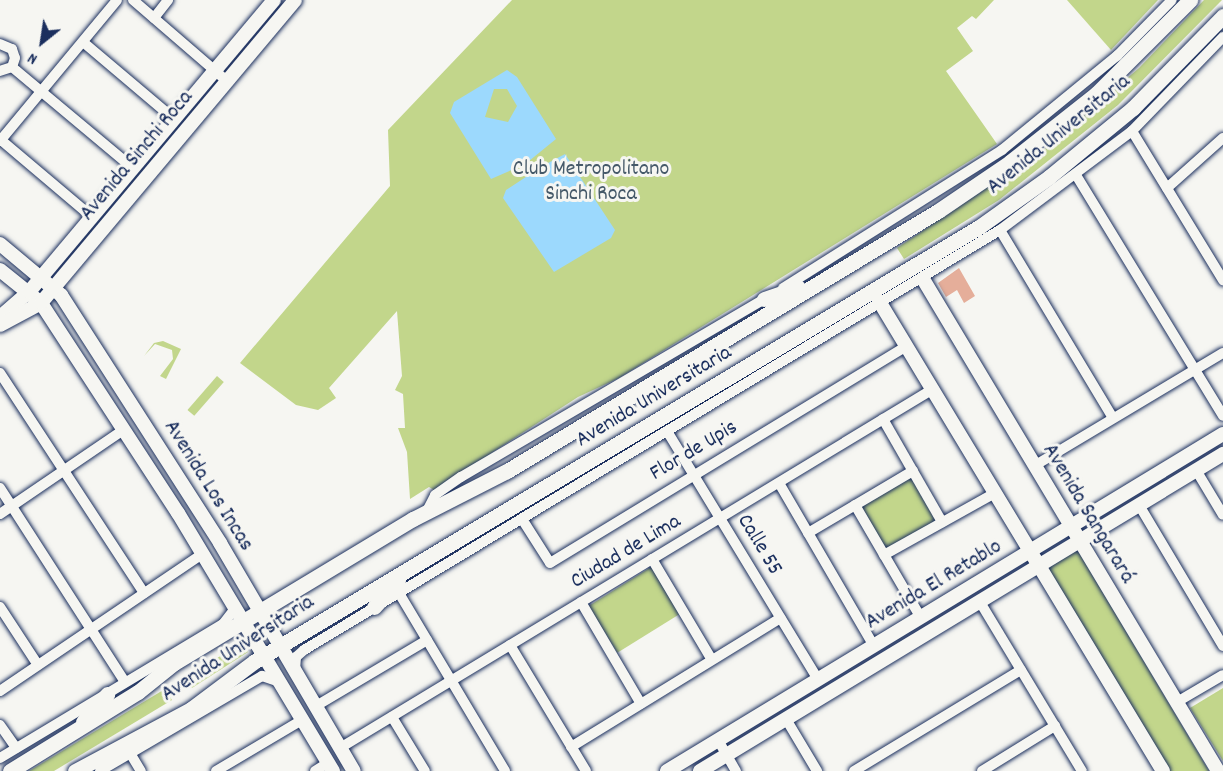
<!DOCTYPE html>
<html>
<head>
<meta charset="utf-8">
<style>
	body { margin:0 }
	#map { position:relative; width:1223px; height:771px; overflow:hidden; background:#f6f6f2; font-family:Dekko,sans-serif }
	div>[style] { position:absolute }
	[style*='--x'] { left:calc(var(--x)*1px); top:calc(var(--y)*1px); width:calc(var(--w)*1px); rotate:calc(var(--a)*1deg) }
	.green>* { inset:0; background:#c2d68b; transform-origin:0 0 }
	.water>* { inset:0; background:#9cd9fd }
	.building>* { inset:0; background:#e5ae9a }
	.roads { filter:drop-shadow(0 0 2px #1b2f5e) drop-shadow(0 0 2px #1b2f5e) }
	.street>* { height:10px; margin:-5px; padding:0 5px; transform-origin:5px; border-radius:5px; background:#f6f6f2 }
	.secondary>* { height:14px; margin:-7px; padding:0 7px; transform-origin:7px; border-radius:7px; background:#f6f6f2 }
	.primary>* { height:15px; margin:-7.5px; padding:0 7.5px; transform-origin:7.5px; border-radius:7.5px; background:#f6f6f2 }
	span { translate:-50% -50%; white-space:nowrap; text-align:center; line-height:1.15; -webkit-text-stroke:6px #f6f6f2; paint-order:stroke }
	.street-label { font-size:22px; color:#1b2f5e }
	.park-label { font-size:22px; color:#455969 }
	.north { position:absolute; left:12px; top:12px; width:60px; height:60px; -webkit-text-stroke:4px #f6f6f2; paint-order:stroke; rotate:210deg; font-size:16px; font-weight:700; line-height:24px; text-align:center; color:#1b2f5e }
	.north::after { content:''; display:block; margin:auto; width:21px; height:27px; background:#1b2f5e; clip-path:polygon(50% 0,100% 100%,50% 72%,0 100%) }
</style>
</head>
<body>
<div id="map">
	<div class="green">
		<i style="clip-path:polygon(512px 0,994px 0,976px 19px,972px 16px,957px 28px,973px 51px,946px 71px,997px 144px,619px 378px,578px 397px,434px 490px,429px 487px,410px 499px,407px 452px,398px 428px,405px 428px,403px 394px,395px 390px,402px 376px,397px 311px,329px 388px,336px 398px,318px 410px,296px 405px,240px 363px,390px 186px,388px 130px)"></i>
		<i style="clip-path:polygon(1067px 0,1158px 0,1111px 50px)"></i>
		<i style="clip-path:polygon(1204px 0,1222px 0,1118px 105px,999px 200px,904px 259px,897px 248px,1042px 151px,1139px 68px)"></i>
		<i style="clip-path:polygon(163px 341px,181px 349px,166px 379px,160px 376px,173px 359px,172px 350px,155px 344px,144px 356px,154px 343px)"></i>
		<i style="left:217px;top:376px;width:9px;height:45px;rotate:41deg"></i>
		<i style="left:911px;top:477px;width:51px;height:58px;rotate:60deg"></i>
		<i style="clip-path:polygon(1077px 549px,1209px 771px,1170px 771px,1046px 568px)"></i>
		<i style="left:651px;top:567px;width:55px;height:74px;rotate:58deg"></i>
		<i style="clip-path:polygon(243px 643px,248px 652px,192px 688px,180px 686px,184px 677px)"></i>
		<i style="clip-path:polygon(1223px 688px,1223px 761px,1190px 708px)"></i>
		<i style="clip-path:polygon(165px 689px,172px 700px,54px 771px,29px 771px)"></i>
	</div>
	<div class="water">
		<i style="clip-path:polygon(evenodd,507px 70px,517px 77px,556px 139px,529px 161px,535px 170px,565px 154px,615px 230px,611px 238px,554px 272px,503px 198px,506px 190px,529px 175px,523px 165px,491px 179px,450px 113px,454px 102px,507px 70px,494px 89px,507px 89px,517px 106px,508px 122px,485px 117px,494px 89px)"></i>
	</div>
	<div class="building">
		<i style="clip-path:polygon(959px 268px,975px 296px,964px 303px,957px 290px,946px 297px,938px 283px)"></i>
	</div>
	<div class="roads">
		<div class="street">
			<i style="--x:133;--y:0;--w:124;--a:40.8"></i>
			<i style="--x:154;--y:18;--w:23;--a:-52"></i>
			<i style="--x:83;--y:42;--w:119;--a:40.2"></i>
			<i style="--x:0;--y:44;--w:13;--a:23"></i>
			<i style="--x:12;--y:49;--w:9;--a:72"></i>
			<i style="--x:15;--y:58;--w:9;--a:108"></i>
			<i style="--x:12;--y:67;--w:13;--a:162"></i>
			<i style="--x:12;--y:67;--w:158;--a:39.9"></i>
			<i style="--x:1132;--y:131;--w:175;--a:58.6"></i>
			<i style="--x:1;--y:140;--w:119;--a:40.2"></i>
			<i style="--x:0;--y:141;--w:183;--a:-50.3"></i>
			<i style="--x:1076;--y:175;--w:282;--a:58.6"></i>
			<i style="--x:1167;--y:188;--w:75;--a:-41.8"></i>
			<i style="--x:1000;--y:230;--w:219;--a:59"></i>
			<i style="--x:783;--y:288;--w:259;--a:-32.2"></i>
			<i style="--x:1002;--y:150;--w:149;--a:-39.3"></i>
			<i style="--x:1117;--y:56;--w:78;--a:-45.5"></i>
			<i style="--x:0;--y:373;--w:263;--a:56.8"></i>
			<i style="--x:883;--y:419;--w:119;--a:60.2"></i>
			<i style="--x:667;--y:431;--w:290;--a:58.7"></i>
			<i style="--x:1034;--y:466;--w:220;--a:-30.9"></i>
			<i style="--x:1196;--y:470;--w:52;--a:59"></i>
			<i style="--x:779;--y:483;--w:189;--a:59.8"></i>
			<i style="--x:0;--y:488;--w:231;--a:57.2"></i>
			<i style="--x:855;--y:505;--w:131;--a:59.7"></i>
			<i style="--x:1139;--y:505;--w:164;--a:59.2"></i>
			<i style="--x:427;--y:511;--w:18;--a:-63"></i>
			<i style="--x:435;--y:495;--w:32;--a:-35"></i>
			<i style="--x:461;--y:477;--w:357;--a:-30.4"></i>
			<i style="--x:0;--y:514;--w:149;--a:-34.3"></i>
			<i style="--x:522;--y:519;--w:52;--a:57.5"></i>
			<i style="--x:550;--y:563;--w:418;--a:-31.3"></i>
			<i style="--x:808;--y:533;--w:122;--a:-30.6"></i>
			<i style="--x:884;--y:555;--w:127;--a:-29.2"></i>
			<i style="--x:652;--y:559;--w:117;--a:59.3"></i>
			<i style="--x:399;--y:593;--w:207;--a:59.2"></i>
			<i style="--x:581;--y:602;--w:118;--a:59.5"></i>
			<i style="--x:980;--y:602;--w:197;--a:58.9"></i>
			<i style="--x:0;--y:607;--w:69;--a:56.8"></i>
			<i style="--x:510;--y:645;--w:147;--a:58.9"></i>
			<i style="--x:295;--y:671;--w:14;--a:-86"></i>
			<i style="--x:296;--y:657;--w:11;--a:-41"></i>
			<i style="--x:304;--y:650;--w:813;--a:-31.11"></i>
			<i style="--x:1000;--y:230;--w:165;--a:-36.9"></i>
			<i style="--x:1132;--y:131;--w:131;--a:-45.9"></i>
			<i style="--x:0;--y:691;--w:244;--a:-34.1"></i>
			<i style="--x:1177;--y:702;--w:53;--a:-30.4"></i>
			<i style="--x:316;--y:706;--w:129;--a:-30.7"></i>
			<i style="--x:392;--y:717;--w:63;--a:58.6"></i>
			<i style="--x:786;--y:719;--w:61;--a:59.2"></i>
			<i style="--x:0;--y:725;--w:28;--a:55"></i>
			<i style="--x:718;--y:740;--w:36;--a:60"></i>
			<i style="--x:571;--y:747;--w:246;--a:-31.6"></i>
			<i style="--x:340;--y:748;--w:693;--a:-31.19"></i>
			<i style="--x:130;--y:753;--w:21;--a:59"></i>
			<i style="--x:0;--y:758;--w:260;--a:-31"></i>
			<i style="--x:223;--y:624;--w:16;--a:-52"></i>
			<i style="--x:233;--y:611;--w:8;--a:-90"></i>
			<i style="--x:100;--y:771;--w:188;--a:-30.4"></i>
			<i style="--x:262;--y:676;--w:18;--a:19"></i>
			<i style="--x:216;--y:771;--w:100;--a:-30.7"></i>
			<i style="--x:315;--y:771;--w:15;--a:-32"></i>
			<i style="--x:854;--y:771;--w:195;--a:-31.2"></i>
			<i style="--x:982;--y:771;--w:86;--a:-31.7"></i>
		</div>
		<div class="secondary">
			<i style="--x:0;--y:244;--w:80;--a:39.9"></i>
			<i style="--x:61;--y:295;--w:295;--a:57.3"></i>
			<i style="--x:220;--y:543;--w:264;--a:59.6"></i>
			<i style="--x:0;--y:270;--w:53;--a:38.8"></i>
			<i style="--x:41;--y:303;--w:251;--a:56.9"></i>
			<i style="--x:178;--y:513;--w:301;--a:59"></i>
			<i style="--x:923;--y:279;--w:574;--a:59.05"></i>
			<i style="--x:879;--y:301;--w:549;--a:58.86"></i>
			<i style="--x:0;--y:317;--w:38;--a:-41"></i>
			<i style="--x:29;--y:292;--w:381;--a:-50"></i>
			<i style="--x:0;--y:325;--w:47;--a:-28.2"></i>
			<i style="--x:41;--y:303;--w:395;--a:-50"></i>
			<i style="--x:667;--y:771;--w:650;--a:-31.22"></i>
			<i style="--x:700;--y:771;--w:612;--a:-31.22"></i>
		</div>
		<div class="primary">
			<i style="--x:764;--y:299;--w:36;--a:-19"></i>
			<i style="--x:374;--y:607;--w:36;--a:-48"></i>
			<i style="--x:83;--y:722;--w:37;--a:-49"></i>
			<i style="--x:10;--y:771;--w:150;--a:-31.7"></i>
			<i style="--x:138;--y:692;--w:46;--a:-38.9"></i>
			<i style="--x:174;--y:663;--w:279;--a:-31.1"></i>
			<i style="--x:413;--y:519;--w:106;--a:-27.1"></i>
			<i style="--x:507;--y:471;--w:503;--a:-31.1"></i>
			<i style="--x:938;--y:211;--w:87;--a:-34.2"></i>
			<i style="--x:1010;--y:162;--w:111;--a:-38.4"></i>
			<i style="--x:1097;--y:93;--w:132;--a:-45"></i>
			<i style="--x:75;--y:771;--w:132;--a:-28.1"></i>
			<i style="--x:191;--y:709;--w:80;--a:-36.9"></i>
			<i style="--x:255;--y:661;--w:844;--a:-30.94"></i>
			<i style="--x:979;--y:227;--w:86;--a:-35.5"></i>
			<i style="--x:1049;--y:177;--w:109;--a:-39.4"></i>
			<i style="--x:1133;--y:108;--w:129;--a:-45.6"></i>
		</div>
	</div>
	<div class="street-label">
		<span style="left:1059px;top:135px;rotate:-39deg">Avenida Universitaria</span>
		<span style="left:137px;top:156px;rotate:-50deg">Avenida Sinchi Roca</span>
		<span style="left:654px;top:397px;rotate:-31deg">Avenida Universitaria</span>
		<span style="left:694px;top:451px;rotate:-31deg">Flor de Upis</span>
		<span style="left:208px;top:486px;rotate:58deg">Avenida Los Incas</span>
		<span style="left:1088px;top:514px;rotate:59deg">Avenida Sangarará</span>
		<span style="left:759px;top:545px;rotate:59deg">Calle 55</span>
		<span style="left:626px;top:552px;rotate:-31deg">Ciudad de Lima</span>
		<span style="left:934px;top:585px;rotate:-31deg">Avenida El Retablo</span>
		<span style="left:238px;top:649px;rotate:-33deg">Avenida Universitaria</span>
	</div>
	<div class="park-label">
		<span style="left:591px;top:182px">Club Metropolitano<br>Sinchi Roca</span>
	</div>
	<div class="north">N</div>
</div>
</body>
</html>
